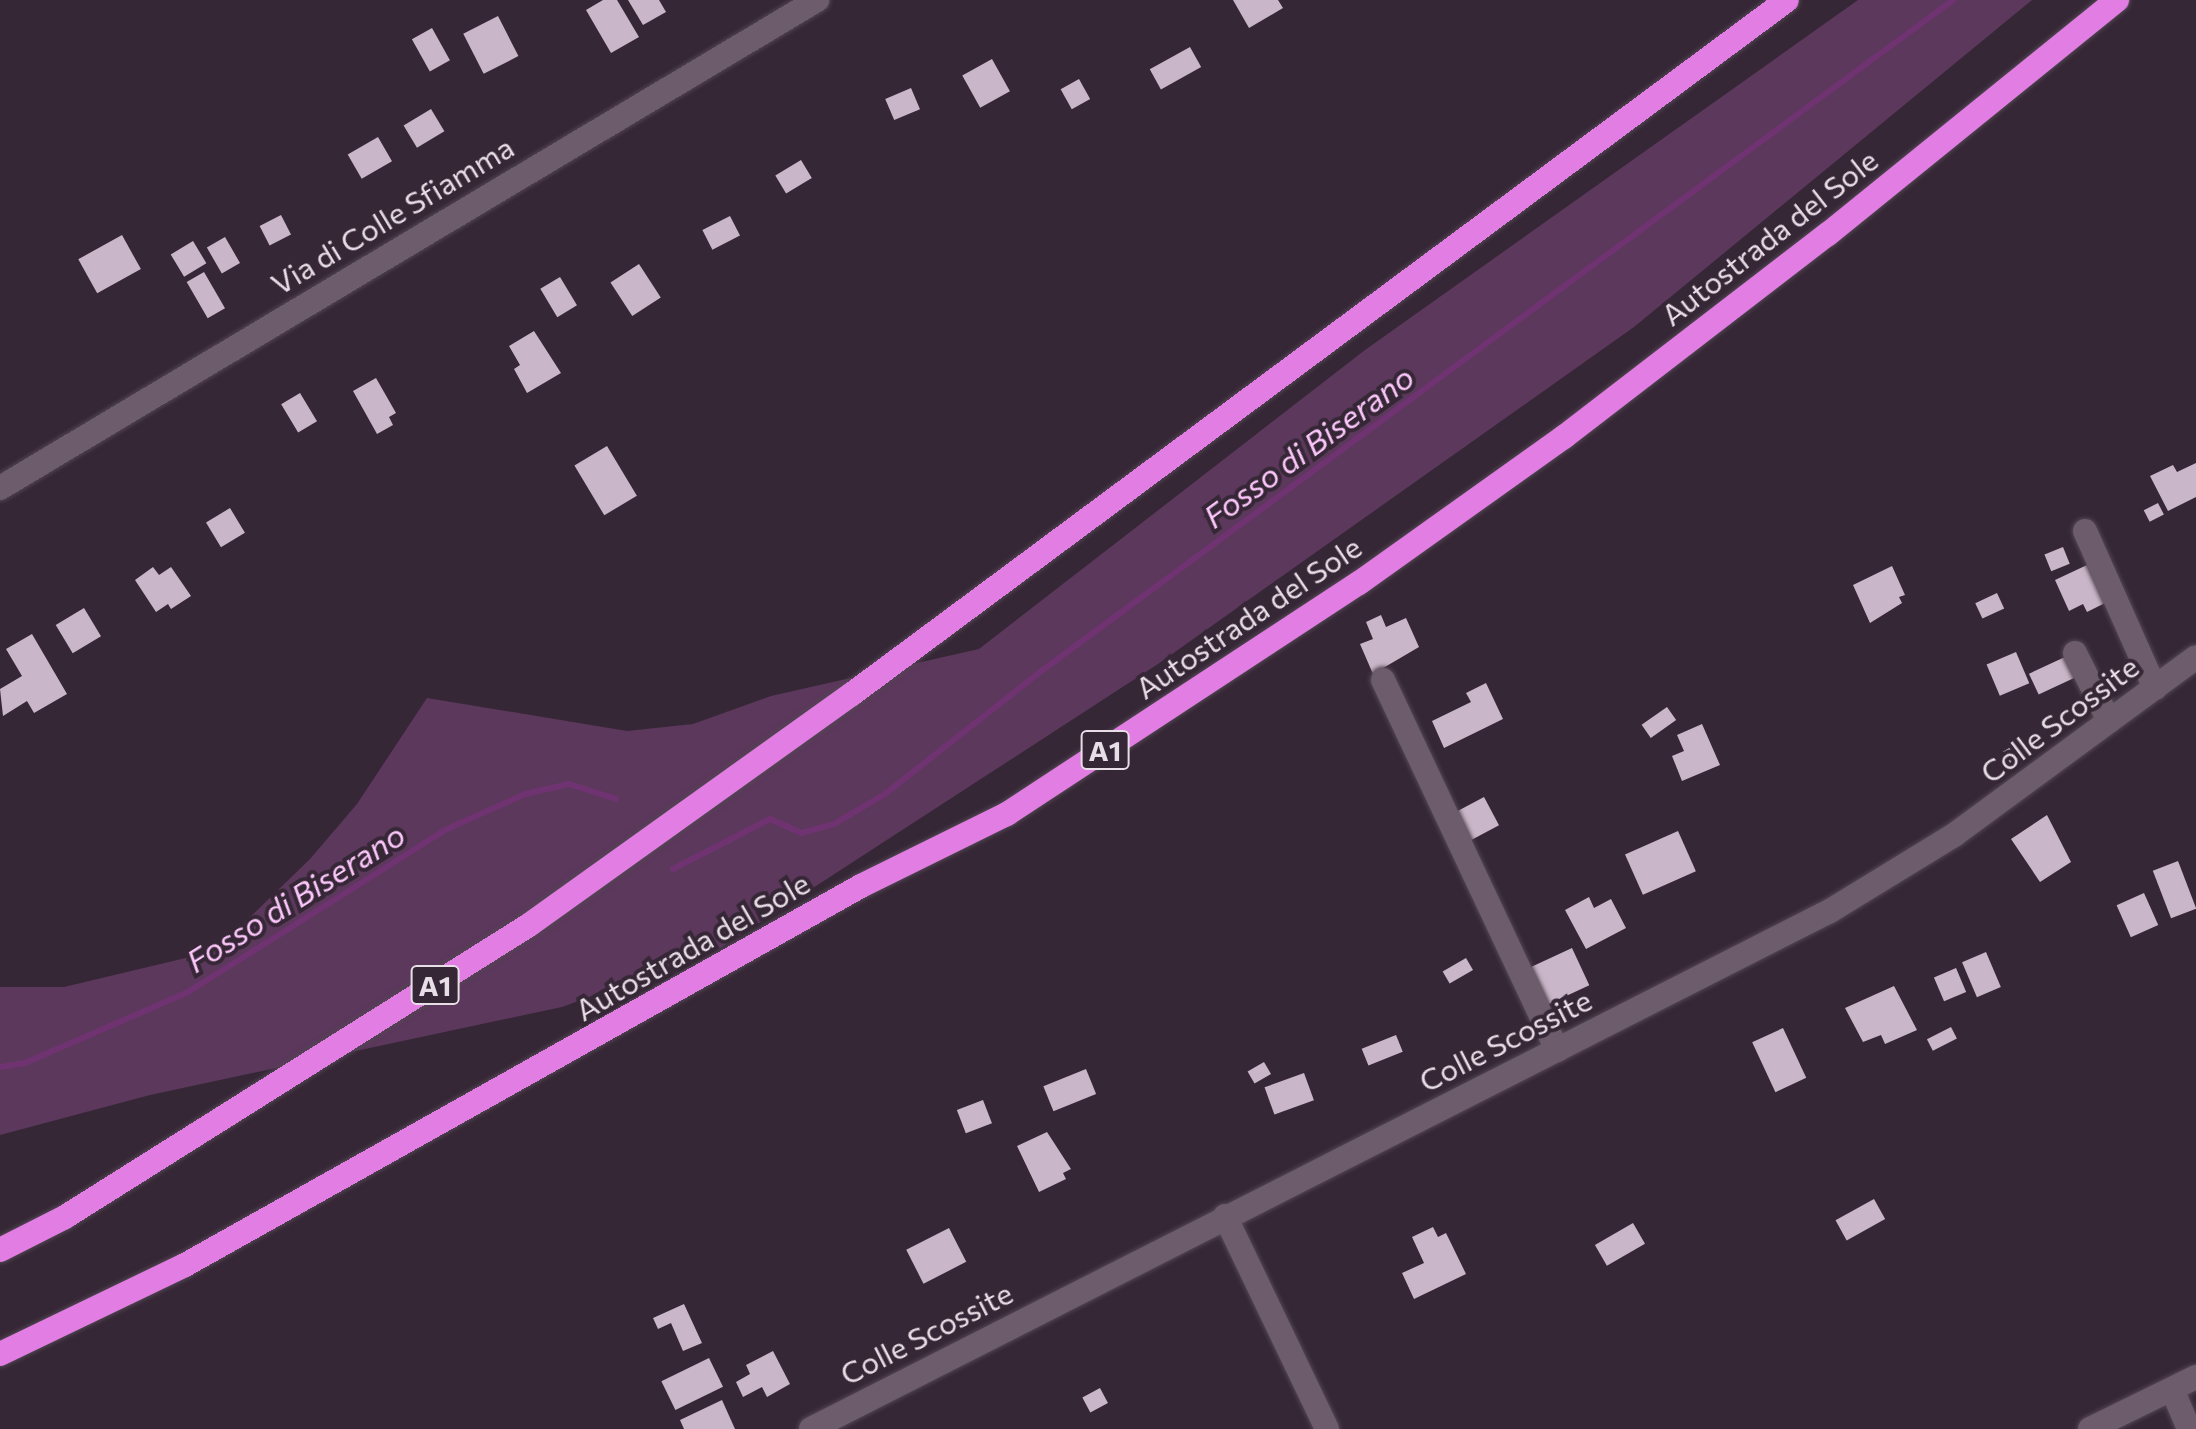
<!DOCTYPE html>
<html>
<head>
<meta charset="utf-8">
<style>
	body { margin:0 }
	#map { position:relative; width:2196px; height:1429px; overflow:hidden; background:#362736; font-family:Commissioner,sans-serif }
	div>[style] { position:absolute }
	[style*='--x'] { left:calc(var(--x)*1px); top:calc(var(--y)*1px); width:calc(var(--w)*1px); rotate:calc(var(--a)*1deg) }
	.green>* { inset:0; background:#5c385c }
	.stream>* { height:6px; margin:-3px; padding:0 3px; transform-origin:3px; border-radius:3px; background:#703371 }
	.building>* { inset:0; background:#c9b6c8; transform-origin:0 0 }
	.roads { filter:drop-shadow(0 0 2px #524652) drop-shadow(0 0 2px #524652) }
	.minor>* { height:24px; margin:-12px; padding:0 12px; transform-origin:12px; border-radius:12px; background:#6d5c6c }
	.highway>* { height:24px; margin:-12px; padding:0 12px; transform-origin:12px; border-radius:12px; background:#e27ee3 }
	span { translate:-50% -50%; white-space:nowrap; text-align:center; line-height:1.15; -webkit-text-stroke:8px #362736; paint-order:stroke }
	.shield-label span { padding:2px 6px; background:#362736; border:2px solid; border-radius:6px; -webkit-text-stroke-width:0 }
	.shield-label { font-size:28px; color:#e8dee7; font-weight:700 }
	.street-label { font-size:30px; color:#e8dee7 }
	.water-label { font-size:32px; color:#fcc7fb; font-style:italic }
</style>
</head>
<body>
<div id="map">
	<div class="green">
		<i style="clip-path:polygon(1858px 0,2032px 0,1634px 327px,1158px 664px,719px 949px,562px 1007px,150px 1095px,0 1135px,0 987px,64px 987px,215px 951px,310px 859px,357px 804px,427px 698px,627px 731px,693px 724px,771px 696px,979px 649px,1365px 350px)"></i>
	</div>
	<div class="stream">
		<i style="--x:673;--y:869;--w:109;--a:-27.3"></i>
		<i style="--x:770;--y:819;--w:34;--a:24"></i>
		<i style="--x:801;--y:833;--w:34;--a:-15"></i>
		<i style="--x:834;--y:824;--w:59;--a:-30.5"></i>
		<i style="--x:885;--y:794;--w:197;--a:-38.2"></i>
		<i style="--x:1040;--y:672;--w:1134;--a:-36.35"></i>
		<i style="--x:0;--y:1067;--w:25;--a:-9"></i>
		<i style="--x:25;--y:1063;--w:178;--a:-23.5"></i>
		<i style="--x:188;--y:992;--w:304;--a:-32.2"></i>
		<i style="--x:445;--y:830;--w:88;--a:-24.2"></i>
		<i style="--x:525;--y:794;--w:45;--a:-12.8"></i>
		<i style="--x:569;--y:784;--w:49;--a:17.7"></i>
	</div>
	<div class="building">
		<i style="clip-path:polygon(603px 0,617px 0,639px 37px,611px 53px,586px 10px)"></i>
		<i style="clip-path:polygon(628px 0,659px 0,666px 12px,643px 25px)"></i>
		<i style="clip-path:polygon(1233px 0,1278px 0,1283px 8px,1249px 28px)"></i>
		<i style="left:498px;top:16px;width:45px;height:39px;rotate:63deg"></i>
		<i style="left:432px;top:28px;width:37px;height:23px;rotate:61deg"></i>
		<i style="left:1190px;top:47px;width:23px;height:46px;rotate:61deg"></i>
		<i style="left:992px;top:59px;width:37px;height:34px;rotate:61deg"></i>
		<i style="left:1079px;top:79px;width:23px;height:21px;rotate:61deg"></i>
		<i style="left:911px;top:88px;width:23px;height:28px;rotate:67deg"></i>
		<i style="left:431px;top:109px;width:26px;height:32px;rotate:59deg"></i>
		<i style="left:378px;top:137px;width:28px;height:35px;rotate:60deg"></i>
		<i style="left:801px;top:160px;width:21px;height:30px;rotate:59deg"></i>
		<i style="left:281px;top:215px;width:22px;height:24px;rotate:63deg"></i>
		<i style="left:730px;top:216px;width:22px;height:31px;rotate:63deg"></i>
		<i style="left:122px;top:235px;width:39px;height:50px;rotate:61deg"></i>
		<i style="left:225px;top:237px;width:30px;height:21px;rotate:60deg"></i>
		<i style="left:193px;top:241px;width:26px;height:26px;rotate:59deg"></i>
		<i style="left:639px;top:264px;width:40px;height:34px;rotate:57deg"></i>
		<i style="left:204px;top:272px;width:42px;height:20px;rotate:60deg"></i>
		<i style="left:560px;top:277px;width:33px;height:23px;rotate:59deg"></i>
		<i style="clip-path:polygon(534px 331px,561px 373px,527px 393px,514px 369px,520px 365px,509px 346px)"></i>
		<i style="clip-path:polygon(376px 378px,396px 413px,389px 417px,393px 425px,377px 434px,353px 391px)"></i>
		<i style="left:300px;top:393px;width:33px;height:22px;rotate:59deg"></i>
		<i style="left:607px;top:446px;width:58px;height:38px;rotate:59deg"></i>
		<i style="clip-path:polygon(2196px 463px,2196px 497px,2168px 511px,2150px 476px,2173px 465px,2177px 472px)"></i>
		<i style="left:2158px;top:503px;width:13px;height:16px;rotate:63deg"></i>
		<i style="left:230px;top:508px;width:29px;height:28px;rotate:59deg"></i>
		<i style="left:2063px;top:547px;width:18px;height:20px;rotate:68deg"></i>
		<i style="clip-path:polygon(2087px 565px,2105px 603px,2087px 612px,2083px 604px,2069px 611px,2055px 580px)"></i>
		<i style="clip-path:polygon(1892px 566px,1905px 595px,1899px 597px,1902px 603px,1870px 623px,1853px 585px)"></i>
		<i style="clip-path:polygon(153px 567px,159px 575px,171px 567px,191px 596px,171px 609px,168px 604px,156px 612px,135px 580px)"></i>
		<i style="left:1997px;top:593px;width:17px;height:24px;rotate:65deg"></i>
		<i style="left:84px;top:608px;width:33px;height:33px;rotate:59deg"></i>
		<i style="clip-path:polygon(1381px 615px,1386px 627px,1406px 618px,1419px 647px,1373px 674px,1360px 644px,1373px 639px,1366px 622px)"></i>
		<i style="clip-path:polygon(32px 634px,67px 694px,34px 713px,27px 701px,3px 716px,0 689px,22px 676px,6px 649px)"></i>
		<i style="left:2016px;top:652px;width:34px;height:32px;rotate:67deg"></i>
		<i style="left:2067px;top:656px;width:23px;height:42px;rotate:65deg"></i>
		<i style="clip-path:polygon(1486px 683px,1503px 719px,1444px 748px,1432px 721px,1471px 702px,1466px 693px)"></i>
		<i style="left:1667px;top:707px;width:16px;height:31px;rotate:55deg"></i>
		<i style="clip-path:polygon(1702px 724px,1720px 765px,1682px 781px,1672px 756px,1684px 751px,1677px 735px)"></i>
		<i style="left:2023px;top:740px;width:20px;height:23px;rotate:60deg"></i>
		<i style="left:1484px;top:797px;width:32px;height:33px;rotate:62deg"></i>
		<i style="clip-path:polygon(2047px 815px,2071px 862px,2040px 882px,2011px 839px)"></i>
		<i style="left:1678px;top:831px;width:44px;height:58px;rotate:66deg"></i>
		<i style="left:2178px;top:861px;width:51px;height:27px;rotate:69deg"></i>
		<i style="left:2144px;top:893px;width:35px;height:30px;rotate:66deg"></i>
		<i style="clip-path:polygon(1589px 897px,1594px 908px,1611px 899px,1626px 928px,1586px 949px,1565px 910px)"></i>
		<i style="left:1572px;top:948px;width:41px;height:47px;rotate:65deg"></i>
		<i style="left:1986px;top:952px;width:38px;height:26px;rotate:67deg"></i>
		<i style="left:1466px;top:958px;width:14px;height:27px;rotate:60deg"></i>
		<i style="left:1956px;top:968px;width:26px;height:24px;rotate:67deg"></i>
		<i style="clip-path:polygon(1894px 986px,1917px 1030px,1885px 1044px,1881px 1035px,1863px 1042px,1845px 1008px)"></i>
		<i style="left:1951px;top:1027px;width:13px;height:27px;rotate:63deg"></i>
		<i style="left:1783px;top:1028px;width:55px;height:34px;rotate:65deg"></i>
		<i style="left:1396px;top:1035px;width:18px;height:37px;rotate:68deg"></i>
		<i style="left:1264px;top:1062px;width:14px;height:19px;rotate:60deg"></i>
		<i style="left:1086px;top:1069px;width:27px;height:46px;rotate:68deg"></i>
		<i style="left:1304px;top:1073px;width:29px;height:42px;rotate:70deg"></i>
		<i style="left:983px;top:1100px;width:25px;height:28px;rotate:69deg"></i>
		<i style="clip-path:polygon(1047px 1132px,1071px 1169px,1063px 1173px,1066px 1179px,1039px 1192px,1017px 1146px)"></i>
		<i style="left:1874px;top:1199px;width:23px;height:44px;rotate:61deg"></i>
		<i style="left:1633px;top:1223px;width:24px;height:44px;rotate:60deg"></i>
		<i style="clip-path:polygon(1433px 1227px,1438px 1237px,1446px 1233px,1466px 1274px,1414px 1299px,1402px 1273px,1424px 1263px,1412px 1237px)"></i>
		<i style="left:949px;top:1228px;width:38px;height:48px;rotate:63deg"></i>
		<i style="clip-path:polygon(684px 1304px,702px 1343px,683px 1351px,671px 1323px,658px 1329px,653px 1318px)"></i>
		<i style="clip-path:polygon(773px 1351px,790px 1384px,767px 1397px,762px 1387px,743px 1397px,736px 1382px,750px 1374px,746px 1365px)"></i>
		<i style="left:709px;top:1358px;width:32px;height:53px;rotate:64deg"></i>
		<i style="left:1100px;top:1388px;width:17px;height:20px;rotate:62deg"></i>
		<i style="clip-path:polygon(722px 1400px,735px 1429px,684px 1429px,680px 1420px)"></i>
	</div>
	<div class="roads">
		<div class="minor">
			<i style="--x:0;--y:488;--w:952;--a:-30.85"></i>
			<i style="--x:2085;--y:531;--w:172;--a:66"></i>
			<i style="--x:2075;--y:653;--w:76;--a:63.4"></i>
			<i style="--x:1383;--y:680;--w:409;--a:64.8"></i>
			<i style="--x:1225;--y:1216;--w:236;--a:64.4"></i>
			<i style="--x:2172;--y:1389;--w:43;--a:67"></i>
			<i style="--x:811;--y:1429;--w:1143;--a:-26.95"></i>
			<i style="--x:1830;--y:911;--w:145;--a:-31.5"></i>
			<i style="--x:1954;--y:835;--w:300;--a:-36.3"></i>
			<i style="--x:2090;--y:1429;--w:118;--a:-26.1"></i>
		</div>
		<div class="highway">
			<i style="--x:0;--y:1250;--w:73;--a:-26.9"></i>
			<i style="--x:65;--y:1217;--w:548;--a:-32.18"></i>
			<i style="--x:529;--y:925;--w:397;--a:-35.6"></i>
			<i style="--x:852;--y:694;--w:1164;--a:-36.58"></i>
			<i style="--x:0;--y:1354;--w:205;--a:-25.7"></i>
			<i style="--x:185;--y:1265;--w:775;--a:-29.28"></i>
			<i style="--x:861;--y:886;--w:163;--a:-26.3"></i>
			<i style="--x:1007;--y:814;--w:421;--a:-33.3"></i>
			<i style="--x:1359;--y:583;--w:252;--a:-35.5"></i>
			<i style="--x:1564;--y:437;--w:333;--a:-37.6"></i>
			<i style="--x:1828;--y:234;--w:372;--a:-39"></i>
		</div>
	</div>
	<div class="shield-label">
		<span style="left:1105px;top:750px">A1</span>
		<span style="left:435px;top:985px">A1</span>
	</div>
	<div class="street-label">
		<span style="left:392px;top:215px;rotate:-31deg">Via di Colle Sfiamma</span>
		<span style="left:1769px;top:237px;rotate:-38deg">Autostrada del Sole</span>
		<span style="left:1248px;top:617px;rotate:-34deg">Autostrada del Sole</span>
		<span style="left:2059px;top:719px;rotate:-37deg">Colle Scossite</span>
		<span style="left:692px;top:946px;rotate:-30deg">Autostrada del Sole</span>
		<span style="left:1505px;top:1040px;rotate:-27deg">Colle Scossite</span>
		<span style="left:926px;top:1333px;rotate:-27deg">Colle Scossite</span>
	</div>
	<div class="water-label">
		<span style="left:1308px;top:446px;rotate:-36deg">Fosso di Biserano</span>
		<span style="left:295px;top:897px;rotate:-32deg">Fosso di Biserano</span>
	</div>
</div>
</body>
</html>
